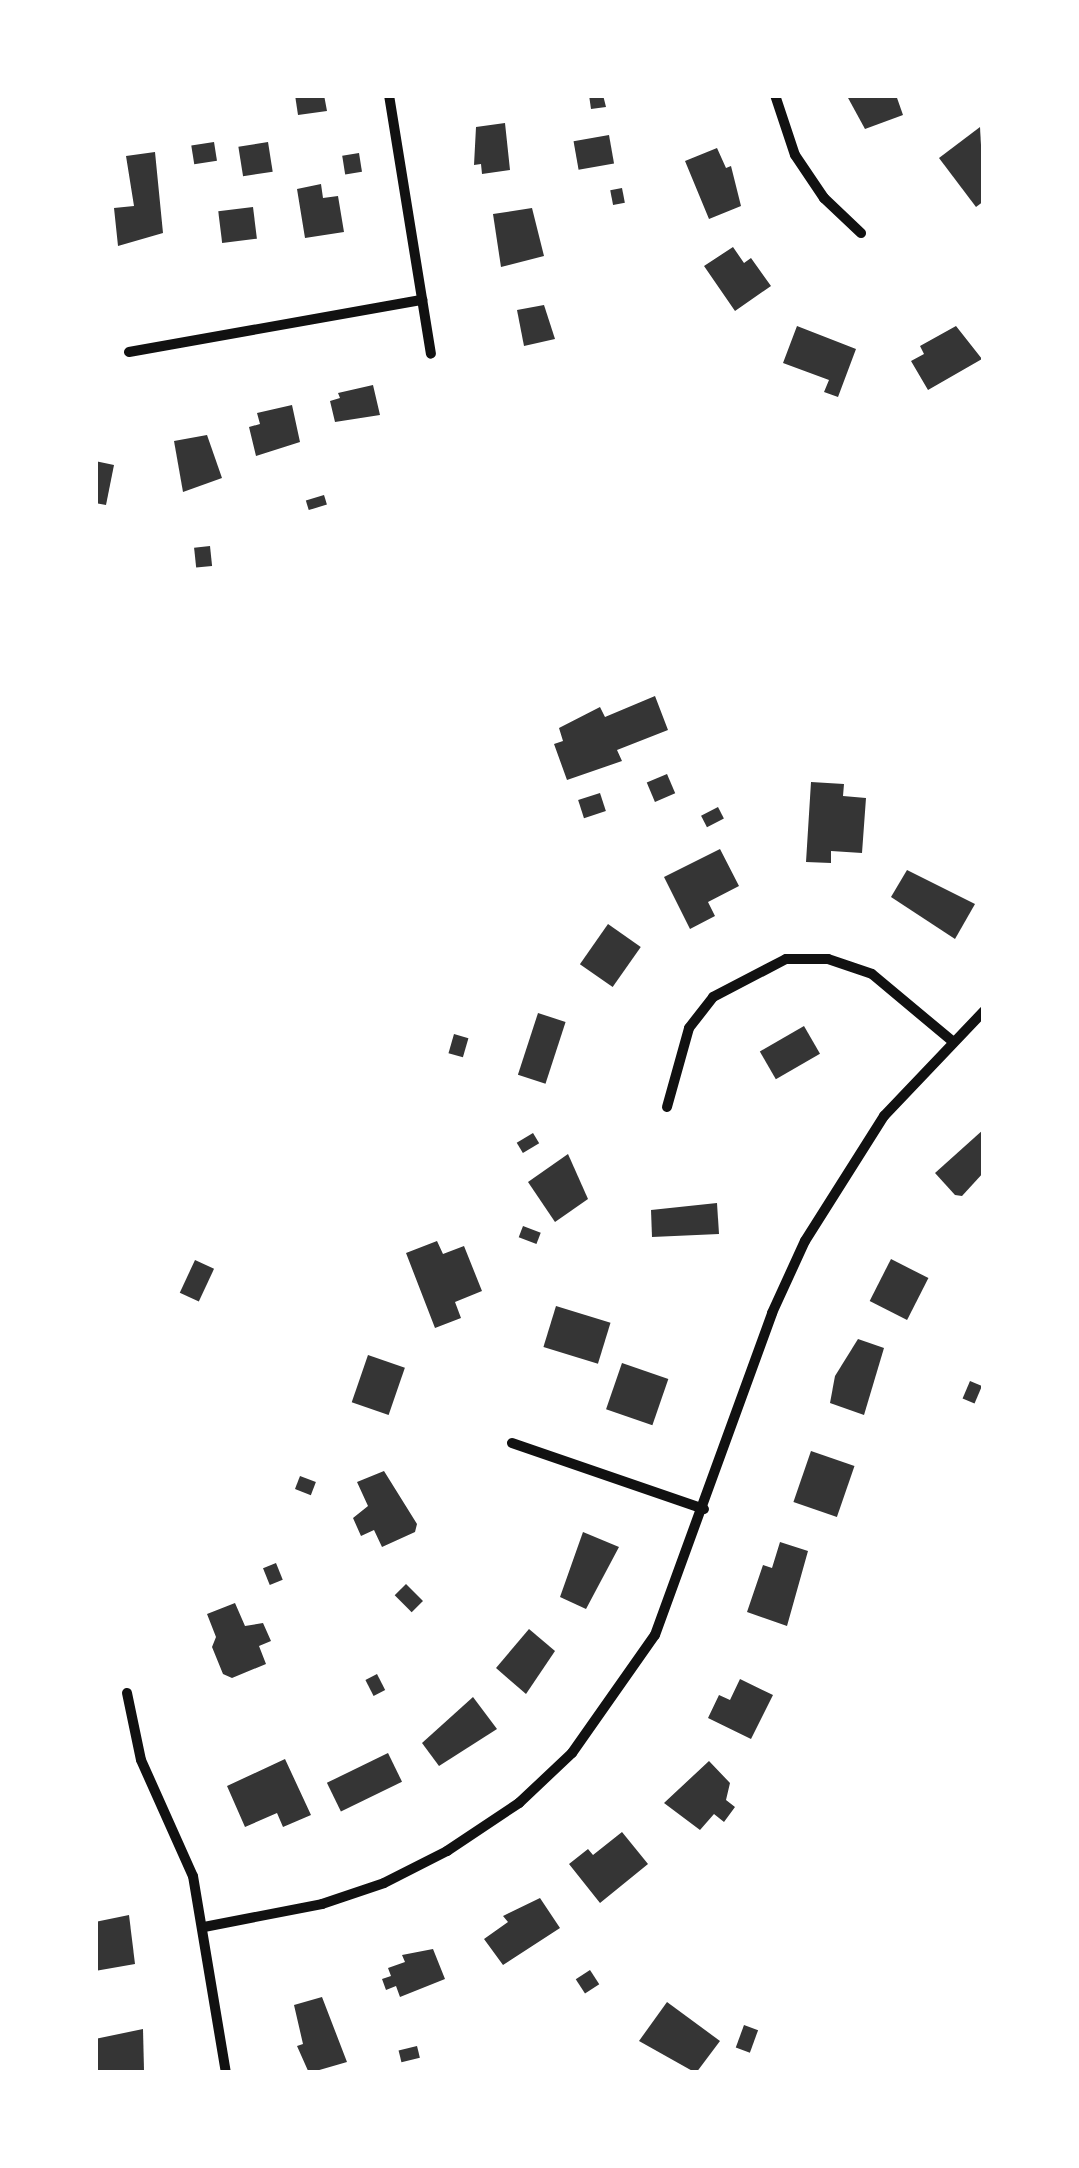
<!DOCTYPE html>
<html>
<head>
<meta charset="utf-8">
<style>
	body { margin:0 }
	#map { position:relative; width:1079px; height:2168px; overflow:hidden; background:#fff; font-family:"Varela Round",sans-serif }
	div>[style] { position:absolute }
	[style*='--x'] { left:calc(var(--x)*1px); top:calc(var(--y)*1px); width:calc(var(--w)*1px); rotate:calc(var(--a)*1deg) }
	.building>* { inset:0; background:#353535; transform-origin:0 0 }
	.minor>* { height:10px; margin:-5px; padding:0 5px; transform-origin:5px; border-radius:5px; background:#111 }
	span { translate:-50% -50%; white-space:nowrap; text-align:center; line-height:1.15; -webkit-text-stroke:10px #fff; paint-order:stroke }
	.frame { position:absolute; inset:0; border:98px solid #fff; pointer-events:none }
</style>
</head>
<body>
<div id="map">
	<div class="building">
		<i style="clip-path:polygon(295px 95px,324px 95px,327px 111px,298px 115px)"></i>
		<i style="clip-path:polygon(589px 95px,603px 95px,606px 107px,591px 109px)"></i>
		<i style="clip-path:polygon(896px 95px,903px 115px,865px 129px,847px 96px)"></i>
		<i style="clip-path:polygon(505px 123px,510px 170px,482px 174px,481px 164px,474px 165px,476px 127px)"></i>
		<i style="clip-path:polygon(980px 127px,984px 201px,976px 207px,939px 158px)"></i>
		<i style="left:609px;top:135px;width:29px;height:36px;rotate:80deg"></i>
		<i style="left:214px;top:142px;width:19px;height:23px;rotate:81deg"></i>
		<i style="left:268px;top:142px;width:30px;height:30px;rotate:81deg"></i>
		<i style="clip-path:polygon(717px 148px,726px 168px,731px 166px,741px 206px,709px 219px,685px 161px)"></i>
		<i style="clip-path:polygon(155px 152px,163px 233px,118px 246px,114px 208px,134px 206px,126px 156px)"></i>
		<i style="left:359px;top:153px;width:19px;height:17px;rotate:81deg"></i>
		<i style="clip-path:polygon(321px 184px,323px 198px,338px 196px,344px 232px,305px 238px,297px 189px)"></i>
		<i style="left:622px;top:188px;width:15px;height:12px;rotate:79deg"></i>
		<i style="left:253px;top:207px;width:32px;height:35px;rotate:83deg"></i>
		<i style="clip-path:polygon(532px 208px,544px 256px,501px 267px,493px 214px)"></i>
		<i style="clip-path:polygon(733px 247px,744px 263px,751px 258px,771px 286px,735px 311px,704px 266px)"></i>
		<i style="clip-path:polygon(544px 305px,555px 339px,524px 346px,517px 310px)"></i>
		<i style="clip-path:polygon(797px 326px,856px 349px,838px 397px,824px 392px,829px 380px,783px 363px)"></i>
		<i style="clip-path:polygon(956px 326px,982px 359px,928px 390px,911px 361px,924px 354px,920px 346px)"></i>
		<i style="clip-path:polygon(373px 385px,380px 415px,335px 422px,330px 401px,340px 398px,338px 393px)"></i>
		<i style="clip-path:polygon(292px 405px,300px 442px,256px 456px,249px 427px,260px 424px,257px 413px)"></i>
		<i style="clip-path:polygon(207px 435px,222px 478px,183px 492px,174px 441px)"></i>
		<i style="clip-path:polygon(95px 461px,114px 465px,106px 505px,95px 503px)"></i>
		<i style="left:324px;top:495px;width:10px;height:19px;rotate:73deg"></i>
		<i style="left:210px;top:546px;width:20px;height:16px;rotate:84deg"></i>
		<i style="clip-path:polygon(655px 696px,668px 730px,617px 750px,622px 761px,567px 780px,554px 744px,563px 741px,559px 728px,600px 707px,605px 717px)"></i>
		<i style="left:667px;top:774px;width:21px;height:22px;rotate:67deg"></i>
		<i style="clip-path:polygon(811px 782px,844px 784px,843px 796px,866px 798px,862px 853px,831px 851px,831px 863px,806px 862px)"></i>
		<i style="left:600px;top:793px;width:19px;height:23px;rotate:72deg"></i>
		<i style="left:718px;top:807px;width:13px;height:19px;rotate:63deg"></i>
		<i style="clip-path:polygon(720px 849px,739px 886px,708px 902px,715px 916px,690px 929px,664px 877px)"></i>
		<i style="clip-path:polygon(907px 870px,975px 904px,955px 939px,891px 897px)"></i>
		<i style="left:608px;top:924px;width:40px;height:49px;rotate:35deg"></i>
		<i style="left:538px;top:1013px;width:29px;height:65px;rotate:18deg"></i>
		<i style="left:804px;top:1026px;width:32px;height:51px;rotate:60deg"></i>
		<i style="left:454px;top:1034px;width:15px;height:20px;rotate:16deg"></i>
		<i style="clip-path:polygon(984px 1129px,984px 1172px,962px 1196px,955px 1195px,935px 1173px)"></i>
		<i style="left:533px;top:1133px;width:12px;height:19px;rotate:59deg"></i>
		<i style="clip-path:polygon(568px 1154px,588px 1199px,555px 1222px,528px 1182px)"></i>
		<i style="clip-path:polygon(717px 1203px,719px 1234px,652px 1237px,651px 1210px)"></i>
		<i style="left:523px;top:1226px;width:19px;height:12px;rotate:21deg"></i>
		<i style="clip-path:polygon(437px 1241px,443px 1254px,464px 1246px,482px 1291px,455px 1302px,461px 1318px,435px 1328px,406px 1253px)"></i>
		<i style="left:891px;top:1259px;width:42px;height:47px;rotate:27deg"></i>
		<i style="left:195px;top:1260px;width:21px;height:36px;rotate:25deg"></i>
		<i style="left:556px;top:1306px;width:57px;height:43px;rotate:17deg"></i>
		<i style="clip-path:polygon(858px 1339px,884px 1348px,864px 1415px,830px 1403px,835px 1376px)"></i>
		<i style="left:368px;top:1355px;width:39px;height:50px;rotate:19deg"></i>
		<i style="left:622px;top:1363px;width:49px;height:49px;rotate:19deg"></i>
		<i style="left:970px;top:1381px;width:13px;height:19px;rotate:23deg"></i>
		<i style="left:811px;top:1451px;width:46px;height:54px;rotate:19deg"></i>
		<i style="clip-path:polygon(384px 1471px,417px 1524px,415px 1532px,382px 1547px,374px 1530px,361px 1536px,353px 1518px,368px 1506px,357px 1482px)"></i>
		<i style="left:300px;top:1476px;width:17px;height:14px;rotate:21deg"></i>
		<i style="clip-path:polygon(583px 1532px,619px 1547px,586px 1609px,560px 1597px)"></i>
		<i style="clip-path:polygon(780px 1542px,808px 1551px,787px 1626px,747px 1612px,763px 1565px,772px 1568px)"></i>
		<i style="left:276px;top:1563px;width:18px;height:14px;rotate:68deg"></i>
		<i style="left:406px;top:1584px;width:24px;height:16px;rotate:45deg"></i>
		<i style="clip-path:polygon(235px 1603px,245px 1626px,263px 1623px,271px 1641px,259px 1646px,266px 1664px,232px 1678px,223px 1674px,212px 1647px,216px 1637px,207px 1614px)"></i>
		<i style="clip-path:polygon(529px 1629px,555px 1651px,526px 1694px,496px 1668px)"></i>
		<i style="left:377px;top:1674px;width:18px;height:13px;rotate:63deg"></i>
		<i style="clip-path:polygon(740px 1679px,773px 1695px,751px 1739px,708px 1718px,719px 1695px,730px 1700px)"></i>
		<i style="clip-path:polygon(473px 1697px,497px 1729px,439px 1766px,422px 1743px)"></i>
		<i style="left:388px;top:1753px;width:32px;height:68px;rotate:64deg"></i>
		<i style="clip-path:polygon(285px 1759px,311px 1815px,283px 1827px,277px 1813px,245px 1827px,227px 1786px)"></i>
		<i style="clip-path:polygon(709px 1761px,730px 1783px,726px 1800px,735px 1807px,724px 1822px,714px 1814px,700px 1830px,664px 1803px)"></i>
		<i style="clip-path:polygon(622px 1832px,648px 1864px,600px 1903px,569px 1864px,588px 1849px,593px 1855px)"></i>
		<i style="clip-path:polygon(540px 1898px,560px 1928px,503px 1965px,484px 1939px,508px 1922px,503px 1916px)"></i>
		<i style="clip-path:polygon(129px 1915px,135px 1964px,95px 1971px,95px 1922px)"></i>
		<i style="clip-path:polygon(433px 1949px,445px 1979px,400px 1997px,396px 1986px,386px 1990px,382px 1979px,391px 1976px,388px 1968px,405px 1962px,402px 1955px)"></i>
		<i style="left:590px;top:1970px;width:17px;height:17px;rotate:57deg"></i>
		<i style="clip-path:polygon(322px 1997px,347px 2062px,309px 2073px,297px 2046px,303px 2044px,294px 2005px)"></i>
		<i style="clip-path:polygon(667px 2002px,720px 2041px,696px 2073px,639px 2041px)"></i>
		<i style="left:744px;top:2025px;width:15px;height:24px;rotate:20deg"></i>
		<i style="clip-path:polygon(143px 2029px,144px 2070px,96px 2073px,95px 2039px)"></i>
		<i style="left:417px;top:2046px;width:12px;height:19px;rotate:76deg"></i>
	</div>
	<div class="minor">
		<i style="--x:389;--y:95;--w:262;--a:80.8"></i>
		<i style="--x:775;--y:95;--w:63;--a:71.6"></i>
		<i style="--x:795;--y:155;--w:52;--a:56"></i>
		<i style="--x:824;--y:198;--w:51;--a:43.4"></i>
		<i style="--x:129;--y:352;--w:298;--a:-10.1"></i>
		<i style="--x:667;--y:1107;--w:82;--a:-74.4"></i>
		<i style="--x:689;--y:1028;--w:39;--a:-52"></i>
		<i style="--x:713;--y:997;--w:82;--a:-27.5"></i>
		<i style="--x:786;--y:959;--w:42;--a:0"></i>
		<i style="--x:828;--y:959;--w:46;--a:18.8"></i>
		<i style="--x:872;--y:974;--w:104;--a:39.9"></i>
		<i style="--x:512;--y:1443;--w:203;--a:19"></i>
		<i style="--x:127;--y:1693;--w:68;--a:78.2"></i>
		<i style="--x:141;--y:1760;--w:127;--a:65.9"></i>
		<i style="--x:193;--y:1876;--w:200;--a:80.5"></i>
		<i style="--x:204;--y:1927;--w:120;--a:-11"></i>
		<i style="--x:322;--y:1904;--w:65;--a:-18.7"></i>
		<i style="--x:384;--y:1883;--w:71;--a:-26.9"></i>
		<i style="--x:447;--y:1851;--w:87;--a:-33.7"></i>
		<i style="--x:519;--y:1803;--w:73;--a:-43.3"></i>
		<i style="--x:572;--y:1753;--w:144;--a:-54.9"></i>
		<i style="--x:655;--y:1635;--w:343;--a:-70"></i>
		<i style="--x:772;--y:1313;--w:79;--a:-65.4"></i>
		<i style="--x:805;--y:1241;--w:148;--a:-57.7"></i>
		<i style="--x:884;--y:1116;--w:145;--a:-46.4"></i>
	</div>
	<div class="frame"></div>
</div>
</body>
</html>
